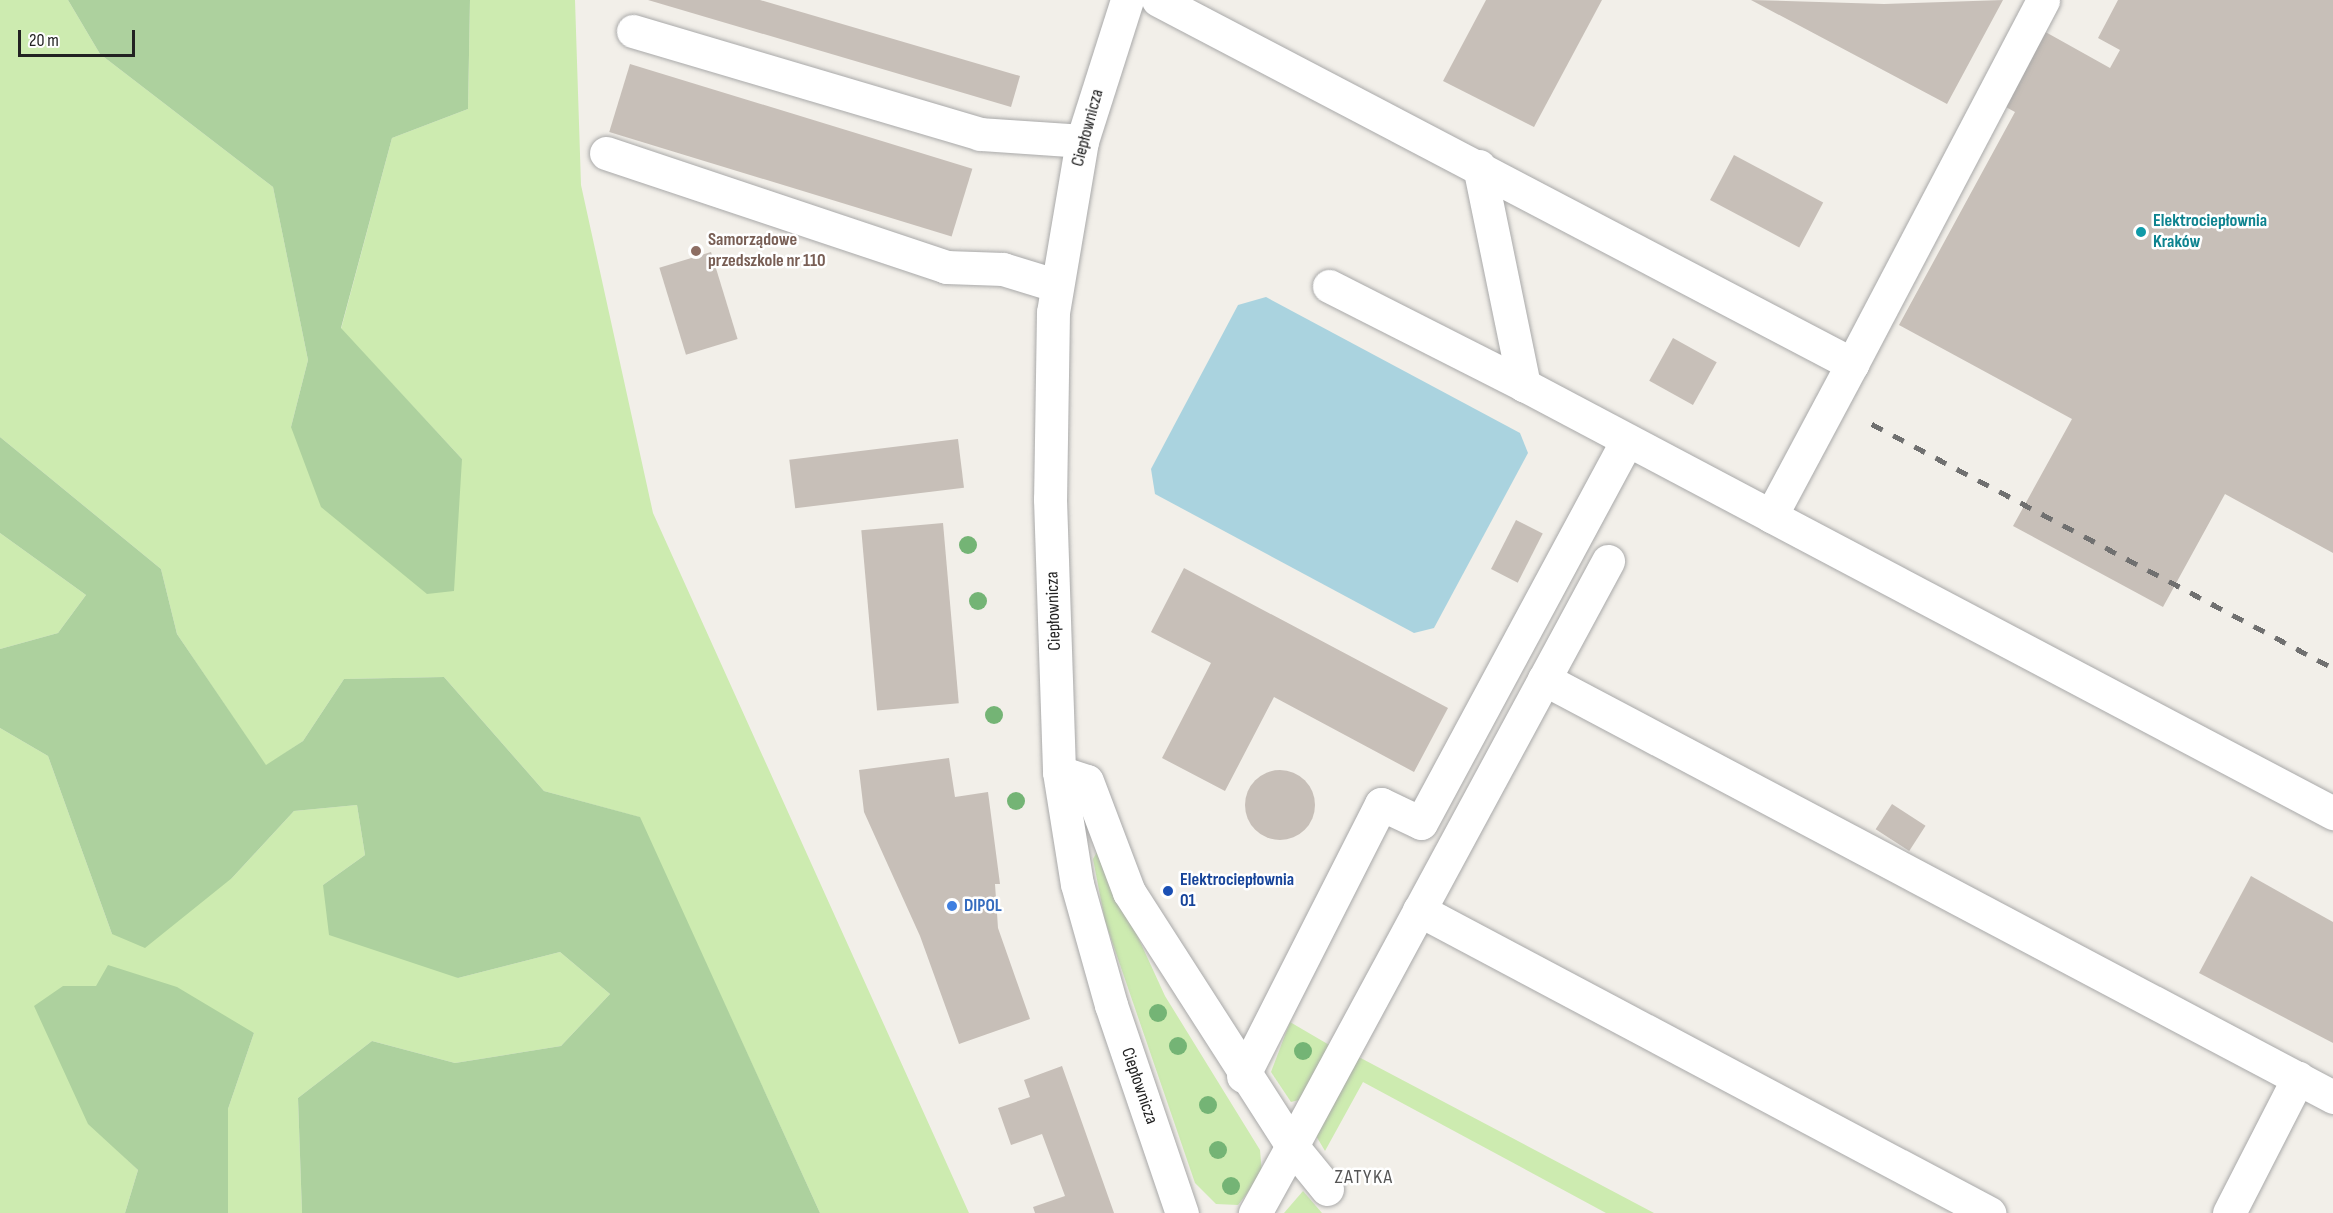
<!DOCTYPE html>
<html>
<head>
<meta charset="utf-8">
<style>
	body { margin:0 }
	#map { position:relative; width:2333px; height:1213px; overflow:hidden; background:#f2efe9; font-family:"Sofia Sans Condensed",sans-serif }
	div>[style] { position:absolute }
	[style*='--x'] { left:calc(var(--x)*1px); top:calc(var(--y)*1px); width:calc(var(--w)*1px); rotate:calc(var(--a)*1deg) }
	.grass>* { inset:0; background:#cdebb0 }
	.forest>* { inset:0; background:#add19e }
	.water>* { inset:0; background:#aad3df }
	.building>* { inset:0; background:#c7bfb8; transform-origin:0 0 }
	.round { border-radius:50% }
	.roads { filter:drop-shadow(0 0 2px #a9a9a9) drop-shadow(0 0 2px #a9a9a9) }
	.minor>* { height:33px; margin:-16.5px; padding:0 16.5px; transform-origin:16.5px; border-radius:16.5px; background:#fff }
	.rail>* { height:4.5px; margin-top:-2.25px; transform-origin:0; background:repeating-linear-gradient(90deg,#707070 0 12px,transparent 0 24px) }
	.trees>* { width:18px; height:18px; margin:-9px; border-radius:50%; background:#74b475 }
	.dots>* { width:16px; height:16px; translate:-50% -50%; box-sizing:border-box; border:3px solid #fff; border-radius:50% }
	span { translate:-50% -50%; white-space:nowrap; text-align:center; line-height:1.15; -webkit-text-stroke:5px #fff; paint-order:stroke }
	.street-label { font-size:18px; color:#222 }
	.culture-label { font-size:18px; color:#0d838f; font-weight:700 }
	.left { translate:0 -50%; text-align:left }
	.education-label { font-size:18px; color:#785e54; font-weight:700 }
	.transit-label { font-size:18px; color:#164399; font-weight:700 }
	.shop-label { font-size:18px; color:#366cbe; font-weight:700 }
	.neighbourhood-label { font-size:20px; color:#555; letter-spacing:1.5px }
	.scale { position:absolute; left:18px; top:30px; width:117px; height:27px; box-sizing:border-box; border:3px solid #222; border-top:0; padding-left:8px; font-size:18px; line-height:21px; white-space:nowrap; color:#222; -webkit-text-stroke:4px #fff; paint-order:stroke }
</style>
</head>
<body>
<div id="map">
	<div class="grass">
		<i style="clip-path:polygon(0 0,68px 0,100px 54px,273px 187px,308px 360px,291px 427px,462px 459px,341px 329px,392px 138px,468px 109px,470px 0,575px 0,581px 185px,653px 513px,969px 1213px,820px 1213px,639px 817px,544px 791px,444px 677px,344px 679px,303px 741px,266px 766px,177px 634px,161px 569px,0 437px)"></i>
		<i style="clip-path:polygon(0 533px,86px 595px,58px 633px,0 649px)"></i>
		<i style="clip-path:polygon(0 728px,48px 756px,112px 934px,232px 878px,294px 811px,357px 805px,365px 855px,323px 885px,458px 978px,560px 952px,610px 994px,561px 1046px,455px 1063px,372px 1041px,298px 1098px,302px 1213px,228px 1213px,228px 1109px,254px 1033px,96px 986px,63px 986px,95px 1129px,138px 1170px,125px 1213px,0 1213px)"></i>
		<i style="clip-path:polygon(1098px 850px,1165px 996px,1260px 1150px,1262px 1174px,1238px 1205px,1216px 1204px,1195px 1183px,1105px 921px,1093px 859px)"></i>
		<i style="clip-path:polygon(1290px 1022px,1331px 1046px,1299px 1100px,1291px 1102px,1271px 1072px)"></i>
		<i style="clip-path:polygon(1355px 1055px,1654px 1213px,1606px 1213px,1363px 1082px,1325px 1151px,1315px 1134px)"></i>
		<i style="clip-path:polygon(1303px 1191px,1322px 1213px,1284px 1213px)"></i>
	</div>
	<div class="forest">
		<i style="clip-path:polygon(68px 0,470px 0,468px 109px,392px 138px,341px 328px,462px 459px,454px 591px,427px 594px,321px 507px,291px 427px,308px 360px,273px 187px,100px 54px)"></i>
		<i style="clip-path:polygon(0 437px,161px 569px,177px 634px,266px 765px,303px 741px,344px 679px,444px 677px,544px 791px,640px 817px,820px 1213px,302px 1213px,298px 1098px,372px 1041px,455px 1063px,561px 1046px,610px 994px,560px 952px,458px 978px,329px 935px,323px 885px,365px 855px,357px 805px,294px 811px,232px 878px,145px 948px,112px 934px,48px 756px,0 728px,0 649px,58px 633px,86px 595px,0 533px)"></i>
		<i style="clip-path:polygon(108px 965px,177px 987px,254px 1033px,228px 1109px,228px 1213px,125px 1213px,138px 1170px,88px 1124px,34px 1006px,63px 986px,96px 986px)"></i>
	</div>
	<div class="water">
		<i style="clip-path:polygon(1266px 297px,1520px 433px,1528px 453px,1434px 628px,1414px 633px,1155px 494px,1151px 469px,1238px 305px)"></i>
	</div>
	<div class="building">
		<i style="clip-path:polygon(648px 0,760px 0,1020px 76px,1011px 107px)"></i>
		<i style="clip-path:polygon(1486px 0,1602px 0,1534px 127px,1443px 81px)"></i>
		<i style="clip-path:polygon(1751px 0,1884px 4px,2003px 0,1947px 104px)"></i>
		<i style="clip-path:polygon(2118px 0,2333px 0,2333px 553px,2225px 494px,2163px 607px,2013px 526px,2072px 419px,1899px 325px,2015px 112px,2004px 106px,2033px 25px,2110px 68px,2120px 50px,2098px 38px)"></i>
		<i style="left:630px;top:64px;width:358px;height:71px;rotate:17deg"></i>
		<i style="left:1734px;top:155px;width:101px;height:51px;rotate:28deg"></i>
		<i style="left:711px;top:252px;width:91px;height:54px;rotate:73deg"></i>
		<i style="left:1673px;top:338px;width:50px;height:49px;rotate:29deg"></i>
		<i style="left:958px;top:439px;width:49px;height:170px;rotate:83deg"></i>
		<i style="left:1516px;top:520px;width:30px;height:55px;rotate:27deg"></i>
		<i style="left:943px;top:523px;width:181px;height:82px;rotate:85deg"></i>
		<i style="clip-path:polygon(1184px 568px,1448px 708px,1414px 772px,1274px 697px,1225px 791px,1162px 758px,1211px 663px,1151px 632px)"></i>
		<i style="clip-path:polygon(949px 758px,955px 797px,988px 792px,1000px 884px,995px 884px,998px 928px,1030px 1019px,959px 1044px,920px 936px,864px 812px,859px 770px)"></i>
		<i class="round" style="left:1245px;top:770px;width:70px;height:70px"></i>
		<i style="left:1892px;top:804px;width:40px;height:30px;rotate:33deg"></i>
		<i style="clip-path:polygon(2251px 876px,2333px 922px,2333px 1043px,2199px 973px)"></i>
		<i style="clip-path:polygon(1062px 1066px,1114px 1213px,1035px 1213px,1033px 1207px,1065px 1196px,1042px 1134px,1011px 1145px,998px 1108px,1030px 1097px,1024px 1080px)"></i>
	</div>
	<div class="roads">
		<div class="minor">
			<i style="--x:1127;--y:0;--w:148;--a:107.7"></i>
			<i style="--x:1082;--y:141;--w:173;--a:99.6"></i>
			<i style="--x:1053;--y:312;--w:187;--a:90.9"></i>
			<i style="--x:1050;--y:499;--w:273;--a:88.1"></i>
			<i style="--x:1059;--y:772;--w:113;--a:80.9"></i>
			<i style="--x:1077;--y:884;--w:126;--a:74.3"></i>
			<i style="--x:1111;--y:1005;--w:220;--a:71.2"></i>
			<i style="--x:1158;--y:0;--w:784;--a:27.68"></i>
			<i style="--x:1852;--y:364;--w:172;--a:118.1"></i>
			<i style="--x:1771;--y:516;--w:636;--a:27.86"></i>
			<i style="--x:633;--y:31;--w:362;--a:16.5"></i>
			<i style="--x:980;--y:134;--w:102;--a:3.9"></i>
			<i style="--x:606;--y:153;--w:359;--a:18.5"></i>
			<i style="--x:946;--y:267;--w:57;--a:2"></i>
			<i style="--x:1003;--y:269;--w:54;--a:17.1"></i>
			<i style="--x:1479;--y:166;--w:224;--a:78.4"></i>
			<i style="--x:1524;--y:385;--w:280;--a:27.9"></i>
			<i style="--x:1329;--y:286;--w:219;--a:26.9"></i>
			<i style="--x:1852;--y:364;--w:411;--a:-62.3"></i>
			<i style="--x:1544;--y:679;--w:893;--a:27.91"></i>
			<i style="--x:1059;--y:772;--w:29;--a:18"></i>
			<i style="--x:1087;--y:781;--w:119;--a:69.3"></i>
			<i style="--x:1129;--y:892;--w:302;--a:57.3"></i>
			<i style="--x:1292;--y:1146;--w:77;--a:118.9"></i>
			<i style="--x:1419;--y:910;--w:646;--a:27.99"></i>
			<i style="--x:1243;--y:1076;--w:305;--a:-63.1"></i>
			<i style="--x:1381;--y:804;--w:44;--a:25.4"></i>
			<i style="--x:1421;--y:823;--w:434;--a:-61.7"></i>
			<i style="--x:1327;--y:1189;--w:55;--a:-129.1"></i>
			<i style="--x:1292;--y:1146;--w:665;--a:-61.62"></i>
			<i style="--x:2229;--y:1213;--w:152;--a:-62.9"></i>
		</div>
	</div>
	<div class="rail">
		<i style="--x:1872;--y:424;--w:522;--a:27.89"></i>
	</div>
	<div class="trees">
		<i style="left:968px;top:545px"></i>
		<i style="left:978px;top:601px"></i>
		<i style="left:994px;top:715px"></i>
		<i style="left:1016px;top:801px"></i>
		<i style="left:1158px;top:1013px"></i>
		<i style="left:1178px;top:1046px"></i>
		<i style="left:1303px;top:1051px"></i>
		<i style="left:1208px;top:1105px"></i>
		<i style="left:1218px;top:1150px"></i>
		<i style="left:1231px;top:1186px"></i>
	</div>
	<div class="dots">
		<i style="left:2141px;top:232px;background:#0f9aa8"></i>
		<i style="left:696px;top:251px;background:#8d6e63"></i>
		<i style="left:1168px;top:891px;background:#1a4fb4"></i>
		<i style="left:952px;top:906px;background:#3f7fe0"></i>
	</div>
	<div class="street-label">
		<span style="left:1088px;top:128px;rotate:-75deg">Ciepłownicza</span>
		<span style="left:1054px;top:611px;rotate:-92deg">Ciepłownicza</span>
		<span style="left:1139px;top:1086px;rotate:71deg">Ciepłownicza</span>
	</div>
	<div class="culture-label">
		<span class="left" style="left:2153px;top:232px">Elektrociepłownia<br>Kraków</span>
	</div>
	<div class="education-label">
		<span class="left" style="left:708px;top:251px">Samorządowe<br>przedszkole nr 110</span>
	</div>
	<div class="transit-label">
		<span class="left" style="left:1180px;top:891px">Elektrociepłownia<br>01</span>
	</div>
	<div class="shop-label">
		<span class="left" style="left:964px;top:906px">DIPOL</span>
	</div>
	<div class="neighbourhood-label">
		<span style="left:1364px;top:1177px">ZATYKA</span>
	</div>
	<div class="scale">20 m</div>
</div>
</body>
</html>
